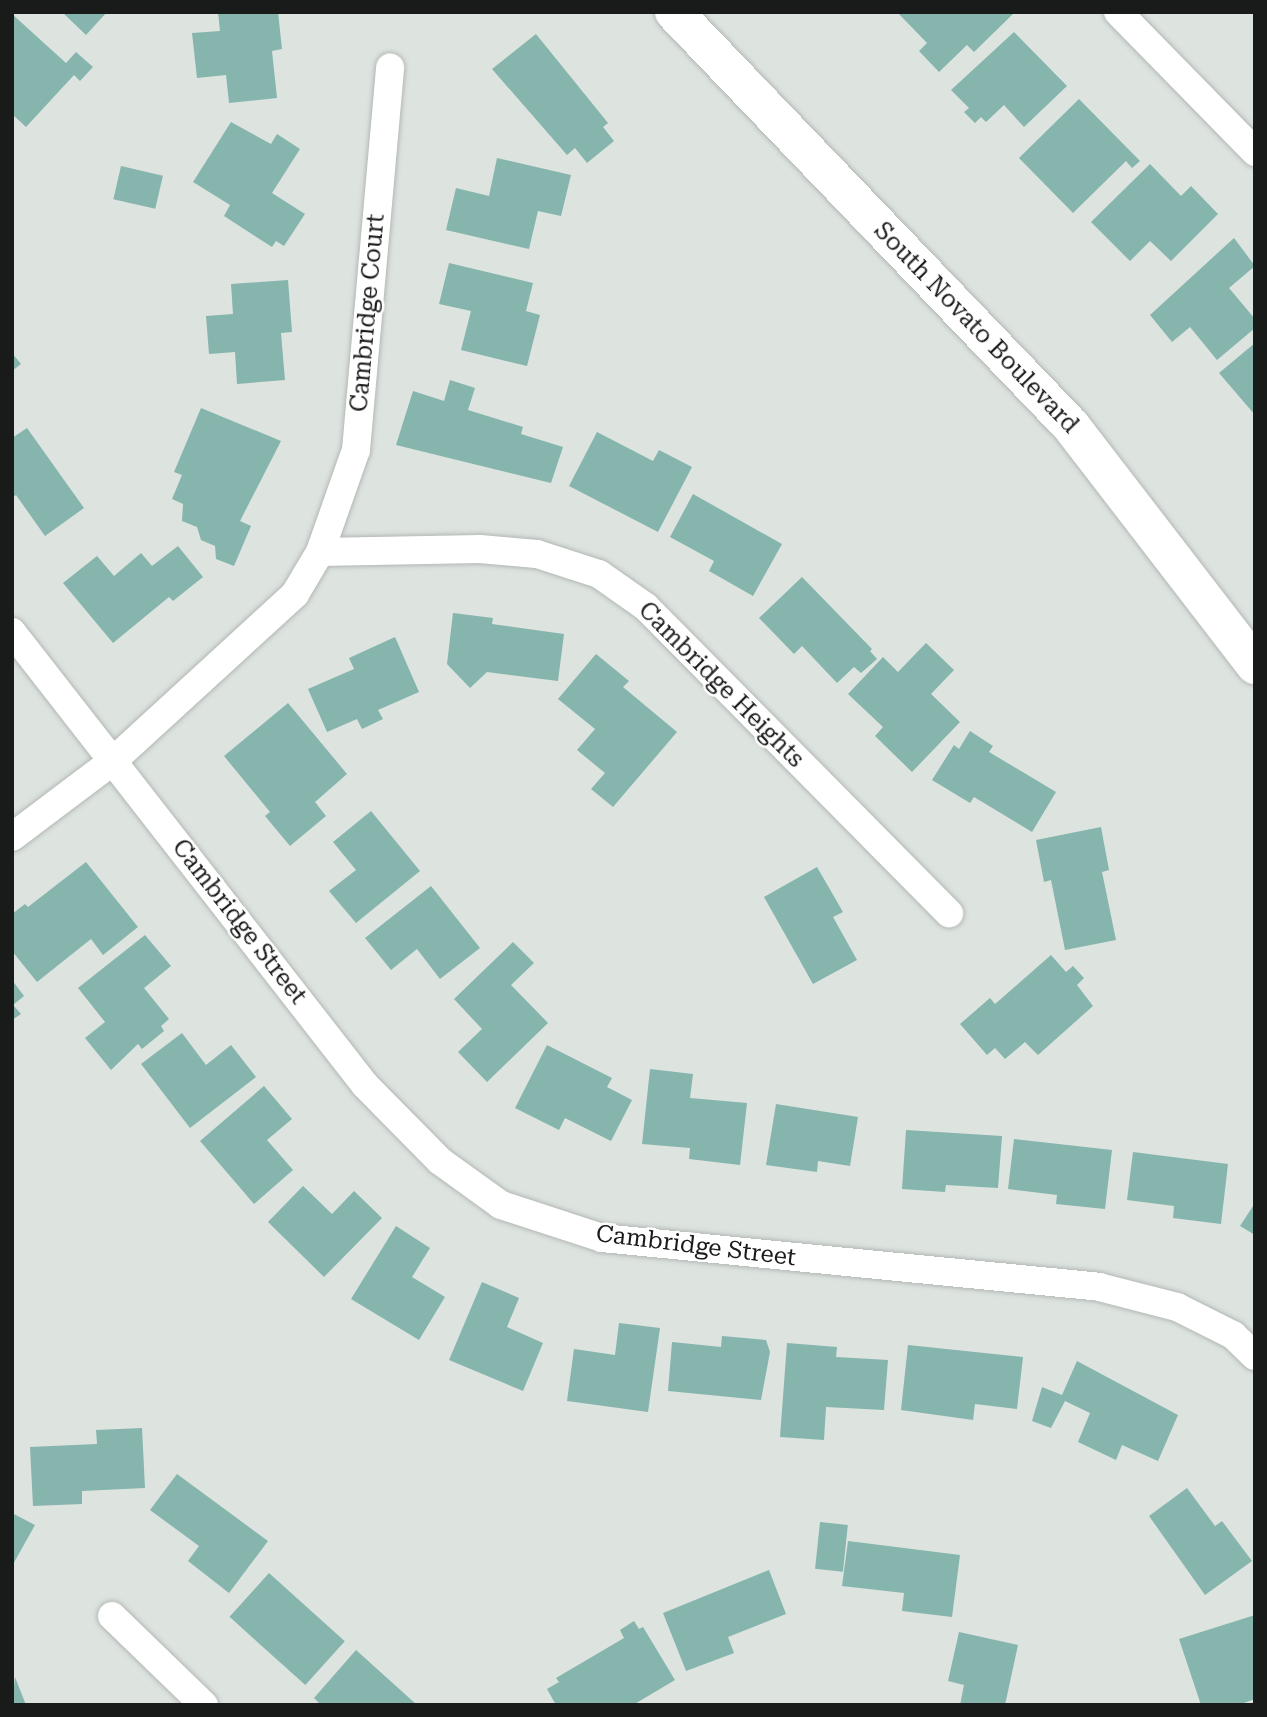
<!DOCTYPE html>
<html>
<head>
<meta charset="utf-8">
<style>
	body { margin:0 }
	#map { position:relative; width:1267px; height:1717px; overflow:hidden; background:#dde3df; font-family:"Roboto Serif",serif }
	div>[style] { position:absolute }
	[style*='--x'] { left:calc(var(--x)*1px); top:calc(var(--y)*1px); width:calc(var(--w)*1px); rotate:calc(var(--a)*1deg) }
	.building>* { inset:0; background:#85b5ad; transform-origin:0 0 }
	.roads { filter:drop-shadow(0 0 2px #b2b8b4) drop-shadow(0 0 2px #b2b8b4) }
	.street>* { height:28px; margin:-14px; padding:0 14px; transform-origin:14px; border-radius:14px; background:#fff }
	.secondary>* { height:38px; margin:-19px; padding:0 19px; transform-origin:19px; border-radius:19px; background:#fff }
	span { translate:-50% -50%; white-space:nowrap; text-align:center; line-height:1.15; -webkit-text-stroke:5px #fff; paint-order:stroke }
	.street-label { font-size:24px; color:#191b1a }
	.frame { position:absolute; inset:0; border:14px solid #191b1a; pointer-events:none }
</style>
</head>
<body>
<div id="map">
	<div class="building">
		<i style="clip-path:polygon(62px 12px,107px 12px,86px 35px)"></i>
		<i style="clip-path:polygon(218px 12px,278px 12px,282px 49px,272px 51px,277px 98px,229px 103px,226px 75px,197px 78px,192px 33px,220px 31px)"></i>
		<i style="clip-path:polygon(897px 12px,1015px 12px,974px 52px,967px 45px,939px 72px,919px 51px,927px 43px)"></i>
		<i style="clip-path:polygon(12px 14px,66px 63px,76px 52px,93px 67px,80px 81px,74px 75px,26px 127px,12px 114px)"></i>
		<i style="clip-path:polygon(1014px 32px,1067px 86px,1024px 127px,1004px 105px,986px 122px,981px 117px,975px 123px,964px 112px,969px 108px,951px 90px)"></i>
		<i style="clip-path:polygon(536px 34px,608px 123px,603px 127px,614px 141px,587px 163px,575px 148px,567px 155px,492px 69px)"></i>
		<i style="clip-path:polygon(1079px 99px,1140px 161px,1132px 168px,1126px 161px,1073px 213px,1019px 158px)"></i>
		<i style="clip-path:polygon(231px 122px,271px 144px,277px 134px,300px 149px,272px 193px,305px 214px,284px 246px,276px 241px,272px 247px,224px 216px,230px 205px,193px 182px)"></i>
		<i style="clip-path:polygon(497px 158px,571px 175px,561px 216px,538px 211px,529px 249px,446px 230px,456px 188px,489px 196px)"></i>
		<i style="clip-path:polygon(1150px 164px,1181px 196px,1191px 186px,1218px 214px,1171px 261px,1150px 241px,1130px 261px,1091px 222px)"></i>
		<i style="left:121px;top:166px;width:43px;height:34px;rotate:13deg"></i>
		<i style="clip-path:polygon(1234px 238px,1255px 266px,1229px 288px,1255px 319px,1255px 328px,1217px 360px,1190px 327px,1172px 342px,1150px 315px)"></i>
		<i style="clip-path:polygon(449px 263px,533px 283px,526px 311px,540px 315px,527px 366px,461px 350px,471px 311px,439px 304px)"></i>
		<i style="clip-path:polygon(288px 280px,292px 332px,281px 333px,285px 380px,237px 384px,235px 352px,209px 354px,206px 316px,233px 314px,231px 284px)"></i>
		<i style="clip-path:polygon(1255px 343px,1255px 415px,1219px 373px)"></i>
		<i style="clip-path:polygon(12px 353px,21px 364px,12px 371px)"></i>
		<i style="clip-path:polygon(450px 380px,475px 388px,468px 410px,523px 427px,521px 434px,563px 447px,551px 483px,396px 445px,413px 391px,444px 401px)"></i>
		<i style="clip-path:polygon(201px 408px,281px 441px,240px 521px,251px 526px,234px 566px,216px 559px,215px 546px,201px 540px,197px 527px,182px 521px,183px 504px,172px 499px,182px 475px,174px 472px)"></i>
		<i style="clip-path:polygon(27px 428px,84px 508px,45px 536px,16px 495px,12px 498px,12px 438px)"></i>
		<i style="clip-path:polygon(597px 432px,653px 461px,659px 450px,692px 467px,658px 532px,569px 486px)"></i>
		<i style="clip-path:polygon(693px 494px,782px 544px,753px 596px,709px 571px,714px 561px,670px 537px)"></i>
		<i style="clip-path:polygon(178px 546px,203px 577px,173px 601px,169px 597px,113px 643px,63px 583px,97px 556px,114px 576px,141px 553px,152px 566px)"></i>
		<i style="clip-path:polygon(802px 577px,872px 649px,870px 651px,877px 659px,861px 673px,854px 667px,837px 683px,802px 646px,794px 654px,759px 618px)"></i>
		<i style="clip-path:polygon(453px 613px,493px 618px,492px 624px,564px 634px,558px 681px,487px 672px,470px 688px,447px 664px)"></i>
		<i style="clip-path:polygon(395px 637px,419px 692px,378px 710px,383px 719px,362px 729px,357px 719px,327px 732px,308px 689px,354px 669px,349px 658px)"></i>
		<i style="clip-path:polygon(926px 643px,954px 670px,931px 694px,960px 722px,912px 772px,875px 736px,883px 727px,848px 694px,883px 657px,898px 672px)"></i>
		<i style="clip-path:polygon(596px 654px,629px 681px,623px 687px,677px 732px,613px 807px,591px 789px,605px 773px,577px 750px,595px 729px,558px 699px)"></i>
		<i style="clip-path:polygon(288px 703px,347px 774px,315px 802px,326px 816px,290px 846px,265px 816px,270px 812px,224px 756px)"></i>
		<i style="clip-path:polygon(970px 731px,993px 746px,989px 752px,1056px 792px,1032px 832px,974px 797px,970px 803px,932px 780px,954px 745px,959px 749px)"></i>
		<i style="clip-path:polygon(371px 811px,420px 871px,356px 923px,329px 891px,356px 870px,333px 842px)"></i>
		<i style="clip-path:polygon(1101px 827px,1109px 870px,1102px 872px,1116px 940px,1065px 950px,1051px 880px,1044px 882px,1036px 840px)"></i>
		<i style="clip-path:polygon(86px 862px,138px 927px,103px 955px,91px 939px,37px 982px,12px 951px,12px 914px,25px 904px,28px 907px)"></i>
		<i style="clip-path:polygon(817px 867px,843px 912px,833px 917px,857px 960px,813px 984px,764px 897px)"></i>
		<i style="clip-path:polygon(431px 886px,480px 948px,440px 979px,417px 949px,391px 970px,365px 938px)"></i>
		<i style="clip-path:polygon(145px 935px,171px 966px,144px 988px,169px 1019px,161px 1026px,164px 1031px,142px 1049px,138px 1044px,111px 1070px,85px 1038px,105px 1022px,78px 988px)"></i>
		<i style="clip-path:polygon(513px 942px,534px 963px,511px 985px,548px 1023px,487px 1082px,458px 1052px,482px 1029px,454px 999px)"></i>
		<i style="clip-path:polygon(1051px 955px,1066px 972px,1073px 966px,1084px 978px,1077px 985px,1093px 1006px,1038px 1055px,1025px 1042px,1005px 1059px,995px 1048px,987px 1055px,960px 1024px,990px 998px,995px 1004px)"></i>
		<i style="clip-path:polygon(12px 980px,24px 996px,13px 1005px,21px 1014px,12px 1020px)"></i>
		<i style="clip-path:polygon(182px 1033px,206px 1065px,231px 1045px,256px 1077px,190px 1128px,141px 1064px)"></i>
		<i style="clip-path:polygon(547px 1045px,612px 1078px,607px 1087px,632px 1100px,611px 1141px,565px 1118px,559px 1130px,515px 1108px)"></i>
		<i style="clip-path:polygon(650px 1069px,693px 1074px,690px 1098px,747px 1103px,740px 1165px,689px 1159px,690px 1148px,642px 1144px)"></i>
		<i style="clip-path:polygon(264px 1086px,292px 1119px,267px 1140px,293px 1170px,254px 1204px,200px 1141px)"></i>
		<i style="clip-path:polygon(776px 1104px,858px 1117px,850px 1166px,818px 1161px,817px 1172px,766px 1165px)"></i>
		<i style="clip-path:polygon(906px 1130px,1002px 1136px,998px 1188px,946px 1185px,945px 1192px,902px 1189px)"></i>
		<i style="clip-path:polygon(1014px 1139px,1112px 1150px,1105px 1209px,1056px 1204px,1057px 1195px,1008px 1189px)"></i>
		<i style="clip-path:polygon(1133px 1152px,1228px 1164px,1221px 1224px,1173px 1218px,1174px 1206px,1127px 1200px)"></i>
		<i style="clip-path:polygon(303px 1186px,332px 1214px,354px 1191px,382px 1218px,324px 1277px,268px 1222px)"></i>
		<i style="clip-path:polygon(1255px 1203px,1255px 1235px,1240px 1226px)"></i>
		<i style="clip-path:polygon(396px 1226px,430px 1248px,412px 1277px,445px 1297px,419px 1340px,351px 1299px)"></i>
		<i style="clip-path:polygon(482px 1282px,519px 1298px,507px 1327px,543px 1343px,523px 1391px,449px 1360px)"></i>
		<i style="clip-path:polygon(619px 1323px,660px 1328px,648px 1412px,567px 1401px,574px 1349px,615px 1355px)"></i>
		<i style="clip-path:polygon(722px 1336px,766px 1340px,770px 1352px,761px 1400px,668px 1391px,672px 1342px,721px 1347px)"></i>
		<i style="clip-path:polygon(787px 1343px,837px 1347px,836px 1357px,888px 1360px,884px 1410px,826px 1407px,824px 1440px,780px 1437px)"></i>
		<i style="clip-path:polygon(908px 1345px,1023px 1357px,1017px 1409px,975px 1404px,973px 1420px,901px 1410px)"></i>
		<i style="clip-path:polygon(1077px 1361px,1178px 1415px,1158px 1461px,1122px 1445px,1116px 1460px,1078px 1442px,1090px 1413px,1065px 1401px,1051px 1428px,1032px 1421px,1042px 1387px,1062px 1395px)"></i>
		<i style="clip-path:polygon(142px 1428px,145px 1488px,82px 1491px,82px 1504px,33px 1506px,30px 1447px,97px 1444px,96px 1430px)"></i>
		<i style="clip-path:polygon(177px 1474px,268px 1541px,229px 1593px,188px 1561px,199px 1546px,150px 1510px)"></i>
		<i style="clip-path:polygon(1187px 1488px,1215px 1526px,1222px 1521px,1252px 1561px,1205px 1595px,1149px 1516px)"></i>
		<i style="clip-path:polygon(12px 1513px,35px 1525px,12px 1566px)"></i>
		<i style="left:820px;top:1522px;width:28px;height:47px;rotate:6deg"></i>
		<i style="clip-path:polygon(848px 1541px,960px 1555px,952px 1617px,902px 1611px,904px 1593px,842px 1586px)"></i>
		<i style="clip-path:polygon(769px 1570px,786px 1614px,728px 1637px,734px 1653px,686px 1671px,663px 1613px)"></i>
		<i style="left:269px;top:1573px;width:102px;height:59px;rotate:42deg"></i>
		<i style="clip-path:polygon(1255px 1615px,1255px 1699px,1238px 1705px,1201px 1705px,1179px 1639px)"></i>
		<i style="clip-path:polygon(634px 1621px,639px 1629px,643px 1627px,675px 1680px,633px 1705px,556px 1705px,547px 1689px,559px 1682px,556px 1678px,624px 1638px,620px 1630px)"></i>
		<i style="clip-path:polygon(959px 1632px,1018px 1645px,1005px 1705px,960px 1705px,964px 1685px,948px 1681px)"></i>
		<i style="clip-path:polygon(356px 1650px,417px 1705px,321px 1705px,314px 1698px)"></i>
		<i style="clip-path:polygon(15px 1677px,26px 1705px,12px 1705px)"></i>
	</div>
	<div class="roads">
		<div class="street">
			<i style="--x:1118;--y:12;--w:196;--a:45.6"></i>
			<i style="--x:320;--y:552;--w:160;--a:-1.1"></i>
			<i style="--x:480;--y:549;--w:57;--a:5"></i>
			<i style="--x:537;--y:554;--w:65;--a:17.9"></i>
			<i style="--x:599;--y:574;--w:57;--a:35.1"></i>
			<i style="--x:646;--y:607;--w:431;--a:45.3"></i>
			<i style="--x:12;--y:632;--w:574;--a:52.07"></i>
			<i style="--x:365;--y:1085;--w:107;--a:45.4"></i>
			<i style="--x:440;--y:1161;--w:75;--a:35.8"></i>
			<i style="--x:501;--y:1205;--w:106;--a:18.1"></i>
			<i style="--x:602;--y:1238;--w:499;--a:5.6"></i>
			<i style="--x:1099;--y:1287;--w:81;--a:14.4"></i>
			<i style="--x:1177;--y:1307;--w:63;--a:26.6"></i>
			<i style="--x:1233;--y:1335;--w:30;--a:44"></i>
			<i style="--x:12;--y:837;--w:128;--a:-37"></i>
			<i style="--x:114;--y:760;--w:246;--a:-42.5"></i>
			<i style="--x:295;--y:594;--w:49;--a:-59.2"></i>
			<i style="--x:320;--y:552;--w:108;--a:-70.6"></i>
			<i style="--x:356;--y:450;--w:384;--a:-84.9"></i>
			<i style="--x:112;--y:1616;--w:128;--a:44.1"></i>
		</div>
		<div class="secondary">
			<i style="--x:674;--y:12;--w:574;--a:46.2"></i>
			<i style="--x:1071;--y:426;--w:302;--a:52.4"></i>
		</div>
	</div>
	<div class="street-label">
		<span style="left:368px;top:313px;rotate:-85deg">Cambridge Court</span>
		<span style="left:976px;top:328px;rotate:46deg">South Novato Boulevard</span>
		<span style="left:721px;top:685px;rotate:45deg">Cambridge Heights</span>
		<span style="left:239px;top:922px;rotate:52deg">Cambridge Street</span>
		<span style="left:696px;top:1246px;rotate:7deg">Cambridge Street</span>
	</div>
	<div class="frame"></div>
</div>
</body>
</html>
